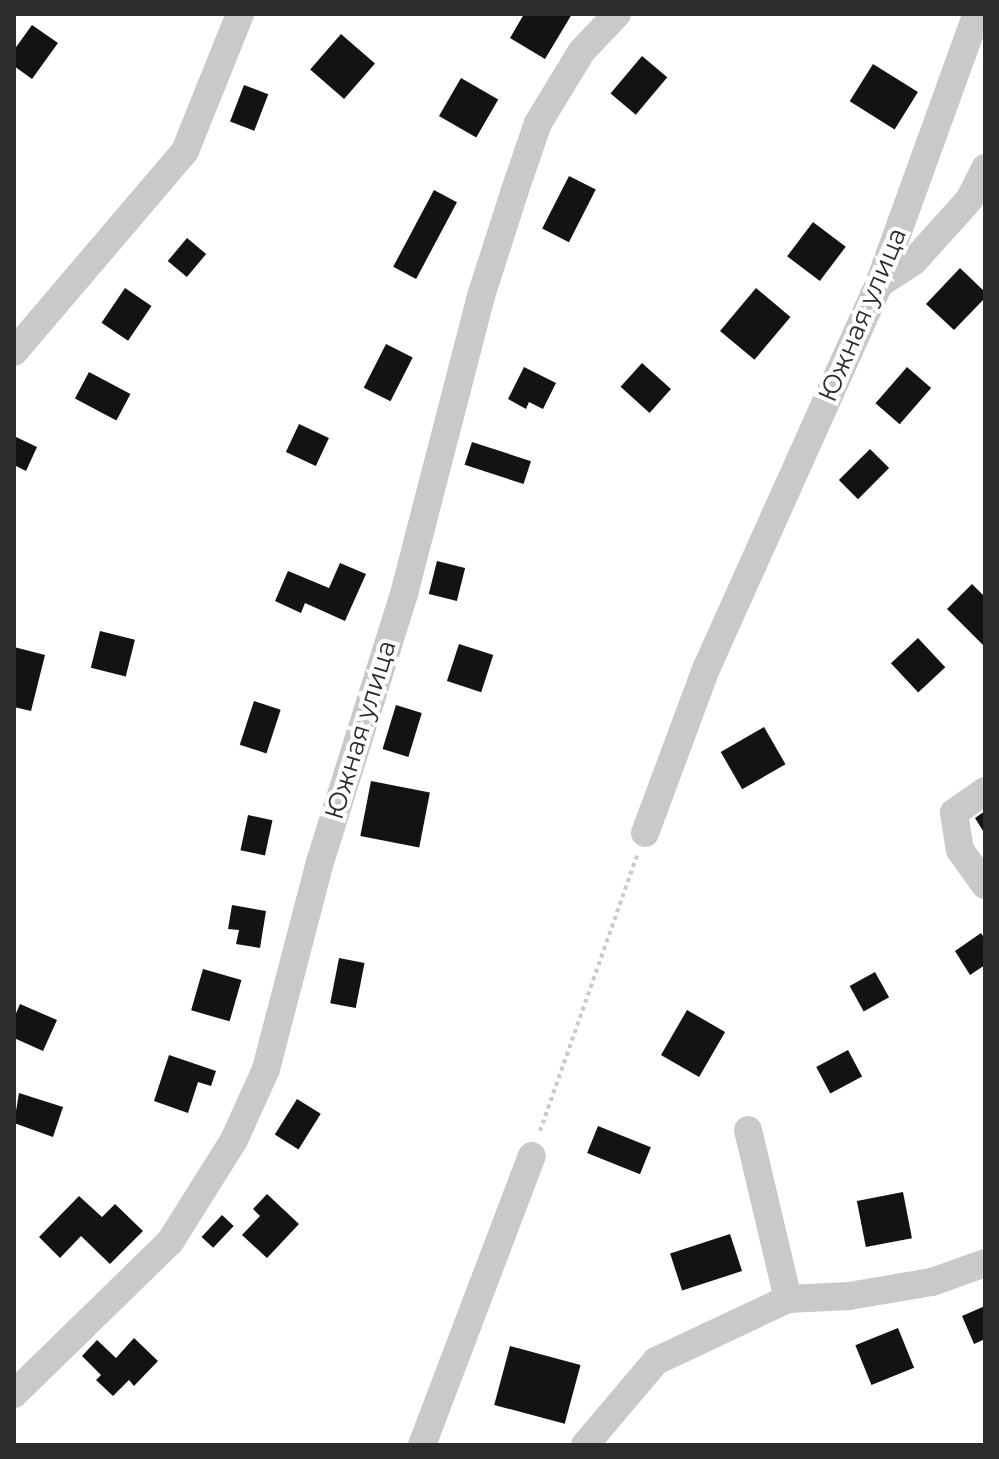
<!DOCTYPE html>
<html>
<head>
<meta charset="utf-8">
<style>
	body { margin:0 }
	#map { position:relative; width:999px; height:1459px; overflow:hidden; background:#fff; font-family:Montserrat,sans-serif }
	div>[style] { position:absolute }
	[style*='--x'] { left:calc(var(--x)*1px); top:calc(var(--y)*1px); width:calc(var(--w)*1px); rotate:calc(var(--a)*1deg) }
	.building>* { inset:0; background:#131313; transform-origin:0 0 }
	.path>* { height:4px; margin-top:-2px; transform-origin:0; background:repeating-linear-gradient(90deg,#c9c9c9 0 4px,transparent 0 8px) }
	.minor>* { height:28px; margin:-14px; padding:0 14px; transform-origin:14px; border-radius:14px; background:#c9c9c9 }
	span { translate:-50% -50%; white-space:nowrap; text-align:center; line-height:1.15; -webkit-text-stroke:8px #fff; paint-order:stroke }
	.street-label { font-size:26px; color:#2c2c2c }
	.frame { position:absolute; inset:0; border:16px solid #2c2c2c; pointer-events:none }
</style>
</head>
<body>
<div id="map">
	<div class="building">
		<i style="clip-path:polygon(524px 14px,572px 14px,545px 59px,510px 38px)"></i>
		<i style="clip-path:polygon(32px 25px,58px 43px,32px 79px,14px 66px,14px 50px)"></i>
		<i style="left:341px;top:34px;width:45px;height:47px;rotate:41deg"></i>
		<i style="left:642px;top:56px;width:33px;height:49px;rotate:40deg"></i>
		<i style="left:873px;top:64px;width:53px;height:44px;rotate:32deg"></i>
		<i style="left:461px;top:78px;width:43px;height:44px;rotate:30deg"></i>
		<i style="left:244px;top:85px;width:26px;height:39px;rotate:21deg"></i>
		<i style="left:569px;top:176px;width:30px;height:59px;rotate:27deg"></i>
		<i style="left:434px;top:190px;width:26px;height:87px;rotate:28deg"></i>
		<i style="left:813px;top:222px;width:41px;height:43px;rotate:37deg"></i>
		<i style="left:187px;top:238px;width:25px;height:30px;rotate:40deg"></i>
		<i style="clip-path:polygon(960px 268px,985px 292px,985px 298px,954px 330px,926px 304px)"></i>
		<i style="left:125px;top:288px;width:32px;height:42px;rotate:34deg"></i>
		<i style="left:756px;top:288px;width:45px;height:56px;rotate:40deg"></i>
		<i style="left:386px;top:344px;width:30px;height:49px;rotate:27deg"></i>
		<i style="left:642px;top:363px;width:39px;height:32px;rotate:42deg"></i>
		<i style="clip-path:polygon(524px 367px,556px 383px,543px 409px,529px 402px,526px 409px,508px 399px)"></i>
		<i style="left:907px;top:367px;width:32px;height:48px;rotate:41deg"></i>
		<i style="left:89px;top:372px;width:47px;height:30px;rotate:28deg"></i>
		<i style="left:299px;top:424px;width:33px;height:31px;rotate:25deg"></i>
		<i style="clip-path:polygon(14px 436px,37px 447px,26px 471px,14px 465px)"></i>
		<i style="left:472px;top:442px;width:62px;height:24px;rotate:18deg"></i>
		<i style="left:870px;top:449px;width:27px;height:44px;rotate:45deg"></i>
		<i style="left:437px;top:561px;width:29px;height:34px;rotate:14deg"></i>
		<i style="clip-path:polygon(340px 563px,366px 574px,345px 621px,305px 603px,301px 613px,275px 601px,288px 571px,329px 588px)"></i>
		<i style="clip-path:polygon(972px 584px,985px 597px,985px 647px,947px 609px)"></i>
		<i style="left:100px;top:631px;width:36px;height:38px;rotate:14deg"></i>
		<i style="left:918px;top:638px;width:40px;height:37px;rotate:47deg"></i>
		<i style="left:459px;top:644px;width:36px;height:39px;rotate:18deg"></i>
		<i style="clip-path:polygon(14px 647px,45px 655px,31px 711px,14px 707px)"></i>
		<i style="left:254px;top:701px;width:28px;height:46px;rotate:18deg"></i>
		<i style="left:396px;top:705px;width:27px;height:46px;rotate:17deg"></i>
		<i style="left:764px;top:727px;width:43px;height:50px;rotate:60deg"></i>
		<i style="left:371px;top:781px;width:60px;height:56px;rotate:11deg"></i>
		<i style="clip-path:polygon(985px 811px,985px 834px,975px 818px)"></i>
		<i style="left:248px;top:815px;width:25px;height:36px;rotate:12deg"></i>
		<i style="clip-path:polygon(232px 905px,266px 911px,260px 948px,236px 944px,239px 930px,228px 929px)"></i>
		<i style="clip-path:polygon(981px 933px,985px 939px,985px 965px,970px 975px,955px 951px)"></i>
		<i style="left:339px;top:958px;width:26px;height:46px;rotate:11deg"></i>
		<i style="left:203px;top:969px;width:40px;height:43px;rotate:16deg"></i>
		<i style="left:875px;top:972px;width:29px;height:29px;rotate:61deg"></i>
		<i style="clip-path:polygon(20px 1004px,57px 1020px,43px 1051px,14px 1038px,14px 1018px)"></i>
		<i style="left:687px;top:1010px;width:44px;height:52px;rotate:30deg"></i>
		<i style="left:848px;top:1050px;width:30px;height:36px;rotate:62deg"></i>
		<i style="clip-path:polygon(169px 1055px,216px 1071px,211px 1086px,198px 1082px,188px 1113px,154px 1101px)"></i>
		<i style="clip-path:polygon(19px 1093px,63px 1107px,53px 1137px,14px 1123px)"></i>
		<i style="left:297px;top:1099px;width:28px;height:42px;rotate:32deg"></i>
		<i style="left:598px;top:1126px;width:57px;height:29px;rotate:22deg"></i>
		<i style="left:903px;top:1192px;width:47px;height:47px;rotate:79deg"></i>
		<i style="clip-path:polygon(267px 1194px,299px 1224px,267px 1258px,242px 1235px,260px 1216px,253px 1209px)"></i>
		<i style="clip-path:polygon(79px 1196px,102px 1217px,115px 1204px,143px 1231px,110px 1264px,81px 1236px,60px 1258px,39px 1237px)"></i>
		<i style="left:222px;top:1215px;width:16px;height:30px;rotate:43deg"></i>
		<i style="left:730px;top:1234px;width:39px;height:63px;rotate:72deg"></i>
		<i style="clip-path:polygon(985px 1306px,985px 1339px,974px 1344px,962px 1316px)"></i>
		<i style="left:898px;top:1328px;width:43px;height:46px;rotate:68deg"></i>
		<i style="clip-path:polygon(134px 1338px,158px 1361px,134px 1386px,129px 1380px,113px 1396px,96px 1380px,101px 1375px,82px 1356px,97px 1340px,116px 1358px)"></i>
		<i style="left:510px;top:1346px;width:73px;height:61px;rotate:15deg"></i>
	</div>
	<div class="path">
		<i style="--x:540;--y:1131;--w:292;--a:-70.6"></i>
	</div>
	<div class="minor">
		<i style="--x:879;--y:284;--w:42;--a:-33.3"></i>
		<i style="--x:914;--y:261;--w:82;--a:-48"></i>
		<i style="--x:969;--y:200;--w:36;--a:-63"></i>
		<i style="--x:14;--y:352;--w:264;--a:-49.6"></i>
		<i style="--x:185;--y:151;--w:148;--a:-68.1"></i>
		<i style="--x:985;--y:791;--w:38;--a:145"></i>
		<i style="--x:954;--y:813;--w:37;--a:81"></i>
		<i style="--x:960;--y:850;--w:43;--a:54.5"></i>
		<i style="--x:645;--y:833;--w:175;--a:-69.6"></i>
		<i style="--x:706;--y:669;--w:422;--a:-65.8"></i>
		<i style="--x:879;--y:284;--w:287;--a:-70.1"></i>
		<i style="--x:748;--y:1130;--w:174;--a:76.7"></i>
		<i style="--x:14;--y:1394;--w:218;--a:-44.3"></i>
		<i style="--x:170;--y:1242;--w:120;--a:-57.9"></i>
		<i style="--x:234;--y:1140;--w:78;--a:-65.7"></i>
		<i style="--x:266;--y:1069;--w:214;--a:-75.4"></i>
		<i style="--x:320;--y:862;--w:285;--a:-72.6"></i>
		<i style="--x:405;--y:590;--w:304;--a:-75.5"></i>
		<i style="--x:481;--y:296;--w:108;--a:-72.2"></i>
		<i style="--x:514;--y:193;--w:74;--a:-71.1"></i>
		<i style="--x:538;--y:123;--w:84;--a:-58.6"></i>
		<i style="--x:582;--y:51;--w:51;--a:-46.6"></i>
		<i style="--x:422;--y:1445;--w:309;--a:-69.2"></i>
		<i style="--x:585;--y:1445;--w:110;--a:-49.8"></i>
		<i style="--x:656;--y:1361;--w:146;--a:-25.2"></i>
		<i style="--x:788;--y:1299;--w:61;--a:-2.8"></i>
		<i style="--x:849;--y:1296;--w:84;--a:-9.6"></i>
		<i style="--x:932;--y:1282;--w:56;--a:-19.7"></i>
	</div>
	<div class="street-label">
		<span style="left:863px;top:315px;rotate:-67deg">Южная улица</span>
		<span style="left:361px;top:730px;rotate:-73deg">Южная улица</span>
	</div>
	<div class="frame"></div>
</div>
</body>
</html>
